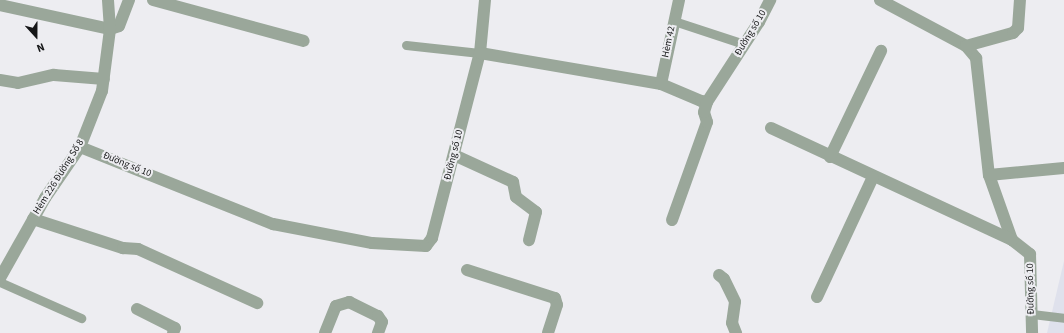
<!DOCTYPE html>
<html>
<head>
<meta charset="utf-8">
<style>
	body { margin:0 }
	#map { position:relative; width:1064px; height:333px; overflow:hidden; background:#ededf1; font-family:"Source Sans 3",sans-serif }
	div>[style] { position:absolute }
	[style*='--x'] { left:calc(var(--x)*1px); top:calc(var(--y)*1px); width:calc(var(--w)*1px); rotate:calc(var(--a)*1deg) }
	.built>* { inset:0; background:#dfe1ec }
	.service>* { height:9px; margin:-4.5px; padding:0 4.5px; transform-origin:4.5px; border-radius:4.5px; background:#9aa79a }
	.minor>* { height:12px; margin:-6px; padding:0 6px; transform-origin:6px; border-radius:6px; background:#9aa79a }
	span { translate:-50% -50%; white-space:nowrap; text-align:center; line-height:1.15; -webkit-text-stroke:4px #ededf1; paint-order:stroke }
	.street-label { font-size:10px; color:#151617 }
	.north { position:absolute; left:16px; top:16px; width:40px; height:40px; -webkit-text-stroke:3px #ededf1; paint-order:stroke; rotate:159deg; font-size:11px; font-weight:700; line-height:16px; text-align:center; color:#151617 }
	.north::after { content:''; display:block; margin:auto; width:14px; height:18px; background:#151617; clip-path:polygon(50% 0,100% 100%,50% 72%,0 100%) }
</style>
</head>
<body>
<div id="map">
	<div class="built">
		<i style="clip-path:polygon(1064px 261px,1064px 333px,1047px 333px)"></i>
	</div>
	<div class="service">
		<i style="--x:674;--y:21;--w:74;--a:18.2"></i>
		<i style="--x:406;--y:45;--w:74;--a:6.2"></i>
		<i style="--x:0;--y:282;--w:89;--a:24"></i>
		<i style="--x:1032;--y:314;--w:32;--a:7"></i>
	</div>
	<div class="minor">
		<i style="--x:153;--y:0;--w:156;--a:15.2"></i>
		<i style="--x:880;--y:0;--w:98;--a:28.1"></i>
		<i style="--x:966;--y:46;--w:16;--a:50"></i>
		<i style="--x:976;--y:58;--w:118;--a:83.7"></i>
		<i style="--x:989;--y:175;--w:69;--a:70.5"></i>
		<i style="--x:1012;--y:240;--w:23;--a:38"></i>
		<i style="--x:1030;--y:254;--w:79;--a:88.5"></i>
		<i style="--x:0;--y:5;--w:113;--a:12.3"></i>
		<i style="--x:110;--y:29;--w:9;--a:-18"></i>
		<i style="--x:119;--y:26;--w:28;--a:-69"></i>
		<i style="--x:966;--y:46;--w:49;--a:-15.5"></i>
		<i style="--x:1013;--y:33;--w:7;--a:-45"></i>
		<i style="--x:1018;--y:28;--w:28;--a:-86"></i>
		<i style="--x:480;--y:53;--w:53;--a:-84.6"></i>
		<i style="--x:0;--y:80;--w:18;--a:9"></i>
		<i style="--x:18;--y:83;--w:37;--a:-13"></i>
		<i style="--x:54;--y:75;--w:50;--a:4.6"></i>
		<i style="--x:661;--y:84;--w:86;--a:-77.9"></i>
		<i style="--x:771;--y:128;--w:266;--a:24.9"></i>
		<i style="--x:80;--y:147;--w:208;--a:21.8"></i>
		<i style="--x:273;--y:224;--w:101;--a:10.9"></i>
		<i style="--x:372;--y:243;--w:54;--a:3.2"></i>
		<i style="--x:426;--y:246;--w:10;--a:-53"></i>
		<i style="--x:432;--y:238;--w:191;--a:-75.5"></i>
		<i style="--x:480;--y:53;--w:184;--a:9.7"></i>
		<i style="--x:661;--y:84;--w:43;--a:23"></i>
		<i style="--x:701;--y:101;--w:6;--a:9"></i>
		<i style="--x:707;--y:102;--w:95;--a:-57"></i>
		<i style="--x:759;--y:22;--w:25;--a:-63"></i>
		<i style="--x:454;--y:155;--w:65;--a:24.6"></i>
		<i style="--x:513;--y:182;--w:15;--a:79"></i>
		<i style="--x:516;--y:197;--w:25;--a:37"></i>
		<i style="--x:536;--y:212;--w:29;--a:104"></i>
		<i style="--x:830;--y:157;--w:118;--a:-64.3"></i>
		<i style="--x:989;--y:175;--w:75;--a:-5.3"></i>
		<i style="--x:33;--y:219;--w:95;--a:17.9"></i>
		<i style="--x:123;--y:248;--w:15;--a:4"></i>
		<i style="--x:138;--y:249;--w:131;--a:24.4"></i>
		<i style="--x:672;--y:220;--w:104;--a:-70.3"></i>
		<i style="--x:707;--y:122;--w:10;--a:-107"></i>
		<i style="--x:704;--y:112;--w:10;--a:-73"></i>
		<i style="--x:467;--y:270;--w:92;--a:17.7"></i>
		<i style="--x:555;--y:298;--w:7;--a:74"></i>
		<i style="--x:557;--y:305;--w:29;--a:108"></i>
		<i style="--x:719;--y:275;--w:6;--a:39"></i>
		<i style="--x:724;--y:279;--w:25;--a:64"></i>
		<i style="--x:735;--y:302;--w:21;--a:98"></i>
		<i style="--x:732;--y:323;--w:11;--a:68"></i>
		<i style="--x:0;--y:278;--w:92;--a:-60.6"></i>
		<i style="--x:45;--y:198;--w:62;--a:-55.5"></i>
		<i style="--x:80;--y:147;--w:60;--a:-68.6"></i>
		<i style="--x:102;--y:91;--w:63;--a:-82.6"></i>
		<i style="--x:110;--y:29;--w:29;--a:-94"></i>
		<i style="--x:817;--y:297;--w:132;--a:-65"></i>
		<i style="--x:137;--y:309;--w:42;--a:26.6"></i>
		<i style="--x:175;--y:328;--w:5;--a:112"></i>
		<i style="--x:325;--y:333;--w:29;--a:-68"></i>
		<i style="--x:336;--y:306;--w:14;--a:-17"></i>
		<i style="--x:349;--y:302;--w:32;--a:26"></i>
		<i style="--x:378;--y:316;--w:7;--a:56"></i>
		<i style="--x:382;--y:322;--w:12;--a:110"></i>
	</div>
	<div class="street-label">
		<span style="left:751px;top:33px;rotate:-59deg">Đường số 10</span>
		<span style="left:669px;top:42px;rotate:-78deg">Hèm 42</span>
		<span style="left:454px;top:155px;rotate:-76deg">Đường số 10</span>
		<span style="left:127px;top:165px;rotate:22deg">Đường số 10</span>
		<span style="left:59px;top:177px;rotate:-58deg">Hẻm 226 Đường Số 8</span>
		<span style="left:1031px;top:289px;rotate:-91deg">Đường số 10</span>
	</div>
	<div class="north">N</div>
</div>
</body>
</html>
